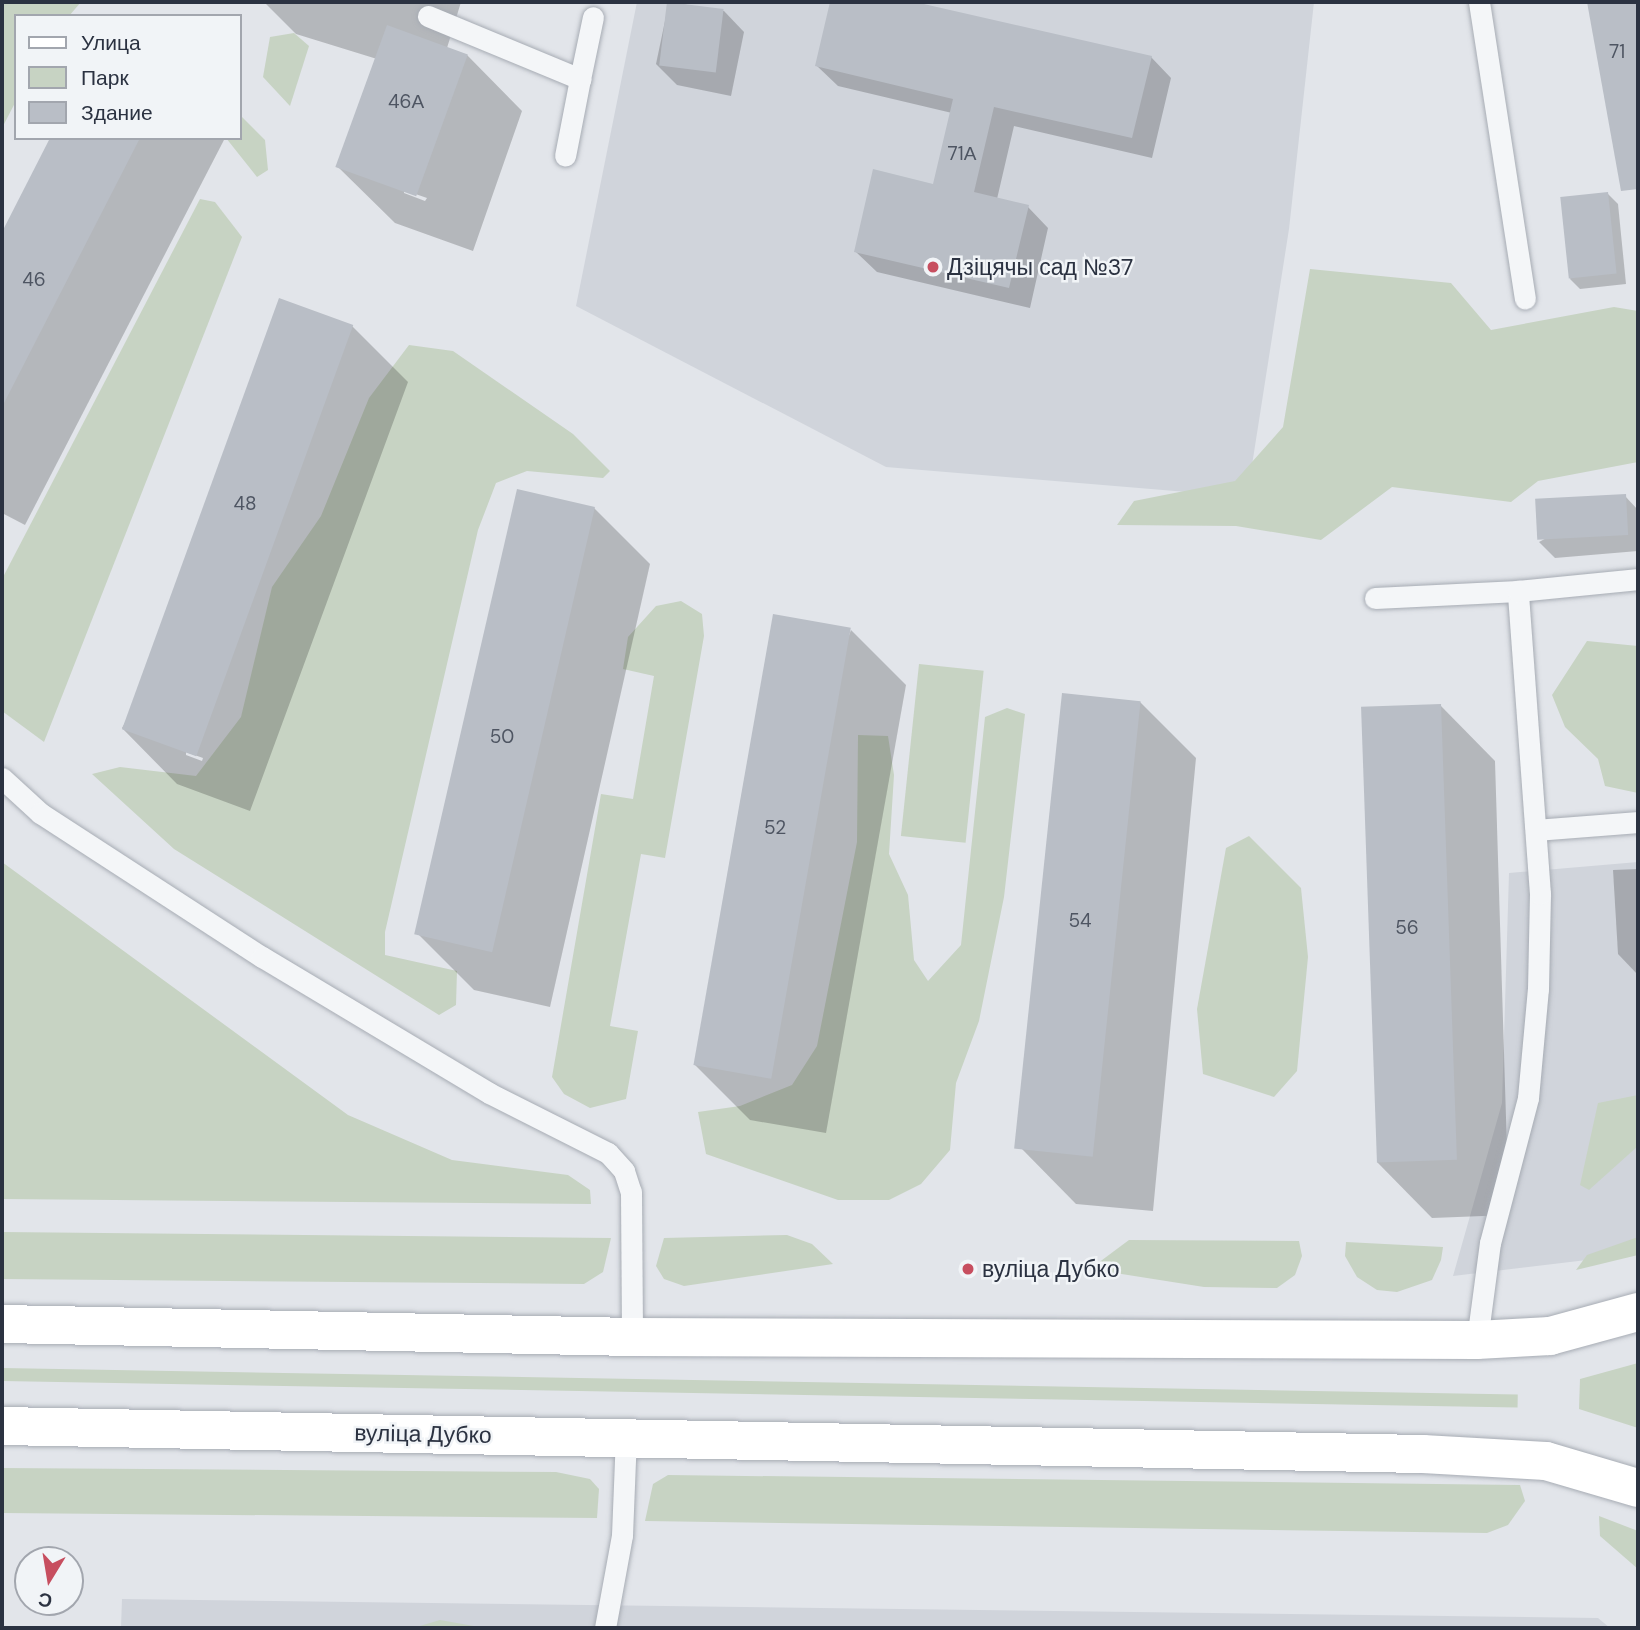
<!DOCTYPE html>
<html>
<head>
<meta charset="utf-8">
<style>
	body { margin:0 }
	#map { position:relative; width:1640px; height:1630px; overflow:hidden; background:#e2e5ea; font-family:"DM Sans",sans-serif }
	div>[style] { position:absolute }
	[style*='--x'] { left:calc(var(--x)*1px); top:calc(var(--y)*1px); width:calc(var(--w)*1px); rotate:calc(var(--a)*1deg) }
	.built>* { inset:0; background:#d0d4db }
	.green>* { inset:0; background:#c7d3c3; transform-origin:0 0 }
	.shadow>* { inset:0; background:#0003 }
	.building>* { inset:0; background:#b9bec6; transform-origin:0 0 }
	.roads { filter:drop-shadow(0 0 2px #a7acb4) drop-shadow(0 0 2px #a7acb4) }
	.service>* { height:21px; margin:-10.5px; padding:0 10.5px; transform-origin:10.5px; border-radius:10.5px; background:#f4f6f8 }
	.primary>* { height:38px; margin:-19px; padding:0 19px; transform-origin:19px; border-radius:19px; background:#fff }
	.dots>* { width:19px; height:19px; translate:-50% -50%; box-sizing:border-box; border:4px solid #f1f4f7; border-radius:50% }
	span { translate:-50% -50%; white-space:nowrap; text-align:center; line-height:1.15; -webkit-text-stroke:5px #f1f4f7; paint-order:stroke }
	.number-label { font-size:19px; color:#4e5562 }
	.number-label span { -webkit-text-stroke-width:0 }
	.poi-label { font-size:23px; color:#2b3241 }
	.left { translate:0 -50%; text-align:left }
	.street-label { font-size:23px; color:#2b3241 }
	.frame { position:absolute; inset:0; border:4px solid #2b3241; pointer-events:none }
	.legend { position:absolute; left:14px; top:14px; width:228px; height:126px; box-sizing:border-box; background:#f1f4f7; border:2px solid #a2a6ae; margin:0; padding:9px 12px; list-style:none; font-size:21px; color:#2b3241 }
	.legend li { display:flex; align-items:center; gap:14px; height:35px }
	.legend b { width:35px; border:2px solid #a2a6ae }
	.north { position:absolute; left:14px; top:1546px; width:70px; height:70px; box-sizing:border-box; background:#f1f4f7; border:2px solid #a2a6ae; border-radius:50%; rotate:191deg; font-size:19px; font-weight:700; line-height:28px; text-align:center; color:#2b3241 }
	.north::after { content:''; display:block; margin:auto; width:24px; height:32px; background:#c74e5f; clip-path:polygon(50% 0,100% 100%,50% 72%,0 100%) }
</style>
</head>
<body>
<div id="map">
	<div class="built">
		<i style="clip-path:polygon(637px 2px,1314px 2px,1289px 229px,1247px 497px,886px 467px,576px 306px)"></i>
		<i style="clip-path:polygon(1638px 862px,1638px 1244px,1595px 1259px,1453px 1276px,1502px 1103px,1509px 873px)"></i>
		<i style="clip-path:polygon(122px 1599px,1598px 1618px,1610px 1628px,121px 1628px)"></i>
	</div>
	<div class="green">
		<i style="clip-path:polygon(2px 2px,81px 2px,69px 16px,16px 16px,16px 101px,2px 128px)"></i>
		<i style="clip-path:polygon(294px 33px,309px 46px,290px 106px,263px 77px,270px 37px)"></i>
		<i style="clip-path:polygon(240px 115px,265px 140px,268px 170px,257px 177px,226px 138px,240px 138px)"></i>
		<i style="clip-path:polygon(200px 199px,215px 202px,242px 237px,44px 742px,2px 711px,2px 579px)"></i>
		<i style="clip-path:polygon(1310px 269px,1451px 283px,1491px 330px,1614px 307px,1638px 311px,1638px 462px,1538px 481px,1511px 502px,1392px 487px,1321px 540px,1236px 526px,1117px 525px,1134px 501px,1235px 481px,1283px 427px)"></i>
		<i style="clip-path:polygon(409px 345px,453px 351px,573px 434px,610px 471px,603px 478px,527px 471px,496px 483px,478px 530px,385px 932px,385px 955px,457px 971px,456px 1005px,439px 1015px,174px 849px,92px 774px,120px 767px,196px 776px,241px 717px,272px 587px,321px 516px,369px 398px)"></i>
		<i style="clip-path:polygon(681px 601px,702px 614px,704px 636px,665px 858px,641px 854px,610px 1026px,638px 1031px,626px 1099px,590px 1108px,564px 1094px,552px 1077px,601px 794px,633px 799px,654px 676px,623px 669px,628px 637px,656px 606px)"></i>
		<i style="clip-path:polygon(1587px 641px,1638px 646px,1638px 793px,1605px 786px,1598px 759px,1565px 727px,1552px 695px)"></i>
		<i style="left:919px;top:664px;width:65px;height:173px;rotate:6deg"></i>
		<i style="clip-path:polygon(1007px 708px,1025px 714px,1004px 897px,979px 1021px,956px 1083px,950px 1150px,921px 1184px,889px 1200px,838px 1200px,706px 1154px,698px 1112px,740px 1106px,792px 1085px,817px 1046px,857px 842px,858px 735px,888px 736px,894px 775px,889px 854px,908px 895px,914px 960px,928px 981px,961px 945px,985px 717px)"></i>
		<i style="clip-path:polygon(1249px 836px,1301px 888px,1308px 957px,1297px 1071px,1274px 1097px,1203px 1074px,1197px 1009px,1226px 848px)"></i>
		<i style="clip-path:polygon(2px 862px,348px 1115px,452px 1160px,568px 1175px,590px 1190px,591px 1204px,2px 1199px)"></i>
		<i style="clip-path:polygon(1638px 1095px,1638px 1146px,1589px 1190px,1580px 1185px,1598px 1103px)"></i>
		<i style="clip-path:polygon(2px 1232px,611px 1238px,603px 1272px,584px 1284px,2px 1279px)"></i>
		<i style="clip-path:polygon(787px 1235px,812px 1244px,833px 1264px,684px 1286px,664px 1279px,656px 1266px,664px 1238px)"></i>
		<i style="clip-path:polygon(1638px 1237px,1638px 1255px,1576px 1270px,1587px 1255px)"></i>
		<i style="clip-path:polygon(1129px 1240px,1299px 1241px,1302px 1256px,1295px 1275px,1277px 1288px,1204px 1287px,1090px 1269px)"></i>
		<i style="clip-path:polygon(1346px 1242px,1443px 1247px,1441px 1260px,1432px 1280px,1397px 1292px,1377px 1290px,1357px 1277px,1345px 1256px)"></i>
		<i style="clip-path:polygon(1638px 1363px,1638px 1428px,1579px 1409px,1580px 1379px)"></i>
		<i style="left:2px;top:1368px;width:1516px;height:13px;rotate:1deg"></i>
		<i style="clip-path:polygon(2px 1468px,556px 1472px,590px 1479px,599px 1489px,597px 1518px,2px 1513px)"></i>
		<i style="clip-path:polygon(668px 1475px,1520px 1485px,1525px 1501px,1508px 1525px,1487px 1533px,645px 1521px,653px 1484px)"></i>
		<i style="clip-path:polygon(1599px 1516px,1638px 1531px,1638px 1569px,1600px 1536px)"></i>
		<i style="clip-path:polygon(440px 1620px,485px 1628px,413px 1628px)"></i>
	</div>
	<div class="shadow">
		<i style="clip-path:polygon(evenodd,264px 2px,461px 2px,447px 48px,467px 55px,522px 111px,473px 251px,395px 223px,339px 168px,377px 59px,296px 34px,264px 2px,404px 190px,427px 198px,425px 201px,404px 193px,404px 190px)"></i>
		<i style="clip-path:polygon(669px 2px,724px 11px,744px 32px,731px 96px,677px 85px,656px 64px)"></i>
		<i style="clip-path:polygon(832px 2px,907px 2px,1151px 57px,1171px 78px,1152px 158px,1014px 126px,997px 199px,1028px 207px,1048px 228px,1030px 308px,877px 272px,856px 252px,934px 186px,952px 113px,838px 86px,817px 66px)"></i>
		<i style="clip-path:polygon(1589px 2px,1638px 2px,1638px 166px,1614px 142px)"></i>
		<i style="clip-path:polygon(52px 138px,225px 138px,25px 525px,2px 513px,2px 236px)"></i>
		<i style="clip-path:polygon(1608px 194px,1618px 204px,1626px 284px,1580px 289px,1570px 279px)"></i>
		<i style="clip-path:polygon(evenodd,352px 326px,408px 382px,250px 811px,177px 784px,122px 728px,352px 326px,186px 752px,203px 758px,202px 761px,186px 755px,186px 752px)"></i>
		<i style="clip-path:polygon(1625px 496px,1638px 510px,1638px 551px,1555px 558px,1539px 542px)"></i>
		<i style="clip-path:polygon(594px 508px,650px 564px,550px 1007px,474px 990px,419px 935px)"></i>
		<i style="clip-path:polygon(851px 630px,906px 685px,826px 1133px,750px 1120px,694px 1064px)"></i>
		<i style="clip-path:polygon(1140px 702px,1196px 758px,1153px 1211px,1076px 1204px,1021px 1148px)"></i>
		<i style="clip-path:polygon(1440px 705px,1495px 761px,1509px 1215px,1432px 1218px,1377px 1162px)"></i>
		<i style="clip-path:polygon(1638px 869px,1638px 975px,1618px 954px,1613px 870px)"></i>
	</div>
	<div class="building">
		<i style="left:667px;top:2px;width:57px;height:64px;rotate:7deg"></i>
		<i style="clip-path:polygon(830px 2px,915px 2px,1152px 56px,1132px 138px,994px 107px,974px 192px,1029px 205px,1009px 288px,854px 252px,873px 169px,933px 184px,953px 99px,815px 66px)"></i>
		<i style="clip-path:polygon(1587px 2px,1638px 2px,1638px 189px,1621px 191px)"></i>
		<i style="left:387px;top:25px;width:86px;height:151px;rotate:20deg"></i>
		<i style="clip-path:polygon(50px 138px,140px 138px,2px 407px,2px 232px)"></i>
		<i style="left:1608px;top:192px;width:82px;height:48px;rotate:84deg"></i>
		<i style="left:279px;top:298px;width:79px;height:459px;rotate:20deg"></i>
		<i style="left:517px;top:489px;width:80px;height:457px;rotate:13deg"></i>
		<i style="left:1626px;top:494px;width:41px;height:91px;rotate:87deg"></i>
		<i style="left:773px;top:614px;width:79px;height:458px;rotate:10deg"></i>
		<i style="left:1062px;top:693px;width:79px;height:458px;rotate:6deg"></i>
		<i style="left:1441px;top:704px;width:456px;height:80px;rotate:88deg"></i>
	</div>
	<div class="roads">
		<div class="service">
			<i style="--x:1479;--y:2;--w:300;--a:81.2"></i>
			<i style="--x:428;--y:16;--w:165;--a:22.5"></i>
			<i style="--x:580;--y:79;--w:78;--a:101"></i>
			<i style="--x:580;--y:79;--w:63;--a:-78.2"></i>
			<i style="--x:1375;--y:598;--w:143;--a:-2.8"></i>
			<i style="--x:2;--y:778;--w:52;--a:42.6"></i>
			<i style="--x:40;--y:813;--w:265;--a:33"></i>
			<i style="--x:262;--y:957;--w:265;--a:30.9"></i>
			<i style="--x:489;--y:1093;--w:133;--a:26.8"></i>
			<i style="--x:608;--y:1153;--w:24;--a:48"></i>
			<i style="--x:624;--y:1171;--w:22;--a:72"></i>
			<i style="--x:631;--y:1192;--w:145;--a:89.6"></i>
			<i style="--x:1536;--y:830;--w:102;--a:-4.5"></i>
			<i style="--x:1477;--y:1340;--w:98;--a:-82.4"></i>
			<i style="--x:1490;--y:1243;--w:150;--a:-75.3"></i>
			<i style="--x:1528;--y:1098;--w:109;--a:-84.8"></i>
			<i style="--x:1538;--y:989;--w:95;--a:-88.8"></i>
			<i style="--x:1540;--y:894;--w:304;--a:-94.2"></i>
			<i style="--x:1518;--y:591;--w:121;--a:-5.7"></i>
			<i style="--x:605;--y:1628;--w:95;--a:-79.6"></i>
			<i style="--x:622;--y:1535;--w:98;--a:-87.7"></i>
		</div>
		<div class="primary">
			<i style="--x:2;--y:1324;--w:630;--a:1.18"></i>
			<i style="--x:632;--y:1337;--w:845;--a:0.2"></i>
			<i style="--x:1477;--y:1340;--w:73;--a:-3.1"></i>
			<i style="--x:1550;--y:1336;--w:91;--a:-15.3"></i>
			<i style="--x:2;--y:1426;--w:1421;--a:1.13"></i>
			<i style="--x:1423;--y:1454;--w:123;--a:3.3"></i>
			<i style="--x:1546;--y:1461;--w:96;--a:16.4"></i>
		</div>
	</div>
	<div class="dots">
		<i style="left:933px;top:267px;background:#c74e5f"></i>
		<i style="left:968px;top:1269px;background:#c74e5f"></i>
	</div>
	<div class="number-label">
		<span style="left:1617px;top:52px">71</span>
		<span style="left:406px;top:102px">46А</span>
		<span style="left:962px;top:154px">71А</span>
		<span style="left:34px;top:280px">46</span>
		<span style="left:245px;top:504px">48</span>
		<span style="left:502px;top:737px">50</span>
		<span style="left:775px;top:828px">52</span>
		<span style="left:1080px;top:921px">54</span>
		<span style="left:1407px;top:928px">56</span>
	</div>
	<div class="poi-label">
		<span class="left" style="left:947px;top:267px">Дзіцячы сад №37</span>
		<span class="left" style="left:982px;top:1269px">вуліца Дубко</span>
	</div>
	<div class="street-label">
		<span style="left:423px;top:1434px;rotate:1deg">вуліца Дубко</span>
	</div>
	<div class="frame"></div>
	<ul class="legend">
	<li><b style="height:9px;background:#fff"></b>Улица</li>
	<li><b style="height:19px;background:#c7d3c3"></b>Парк</li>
	<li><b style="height:19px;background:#b9bec6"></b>Здание</li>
	</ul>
	<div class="north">С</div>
</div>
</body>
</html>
